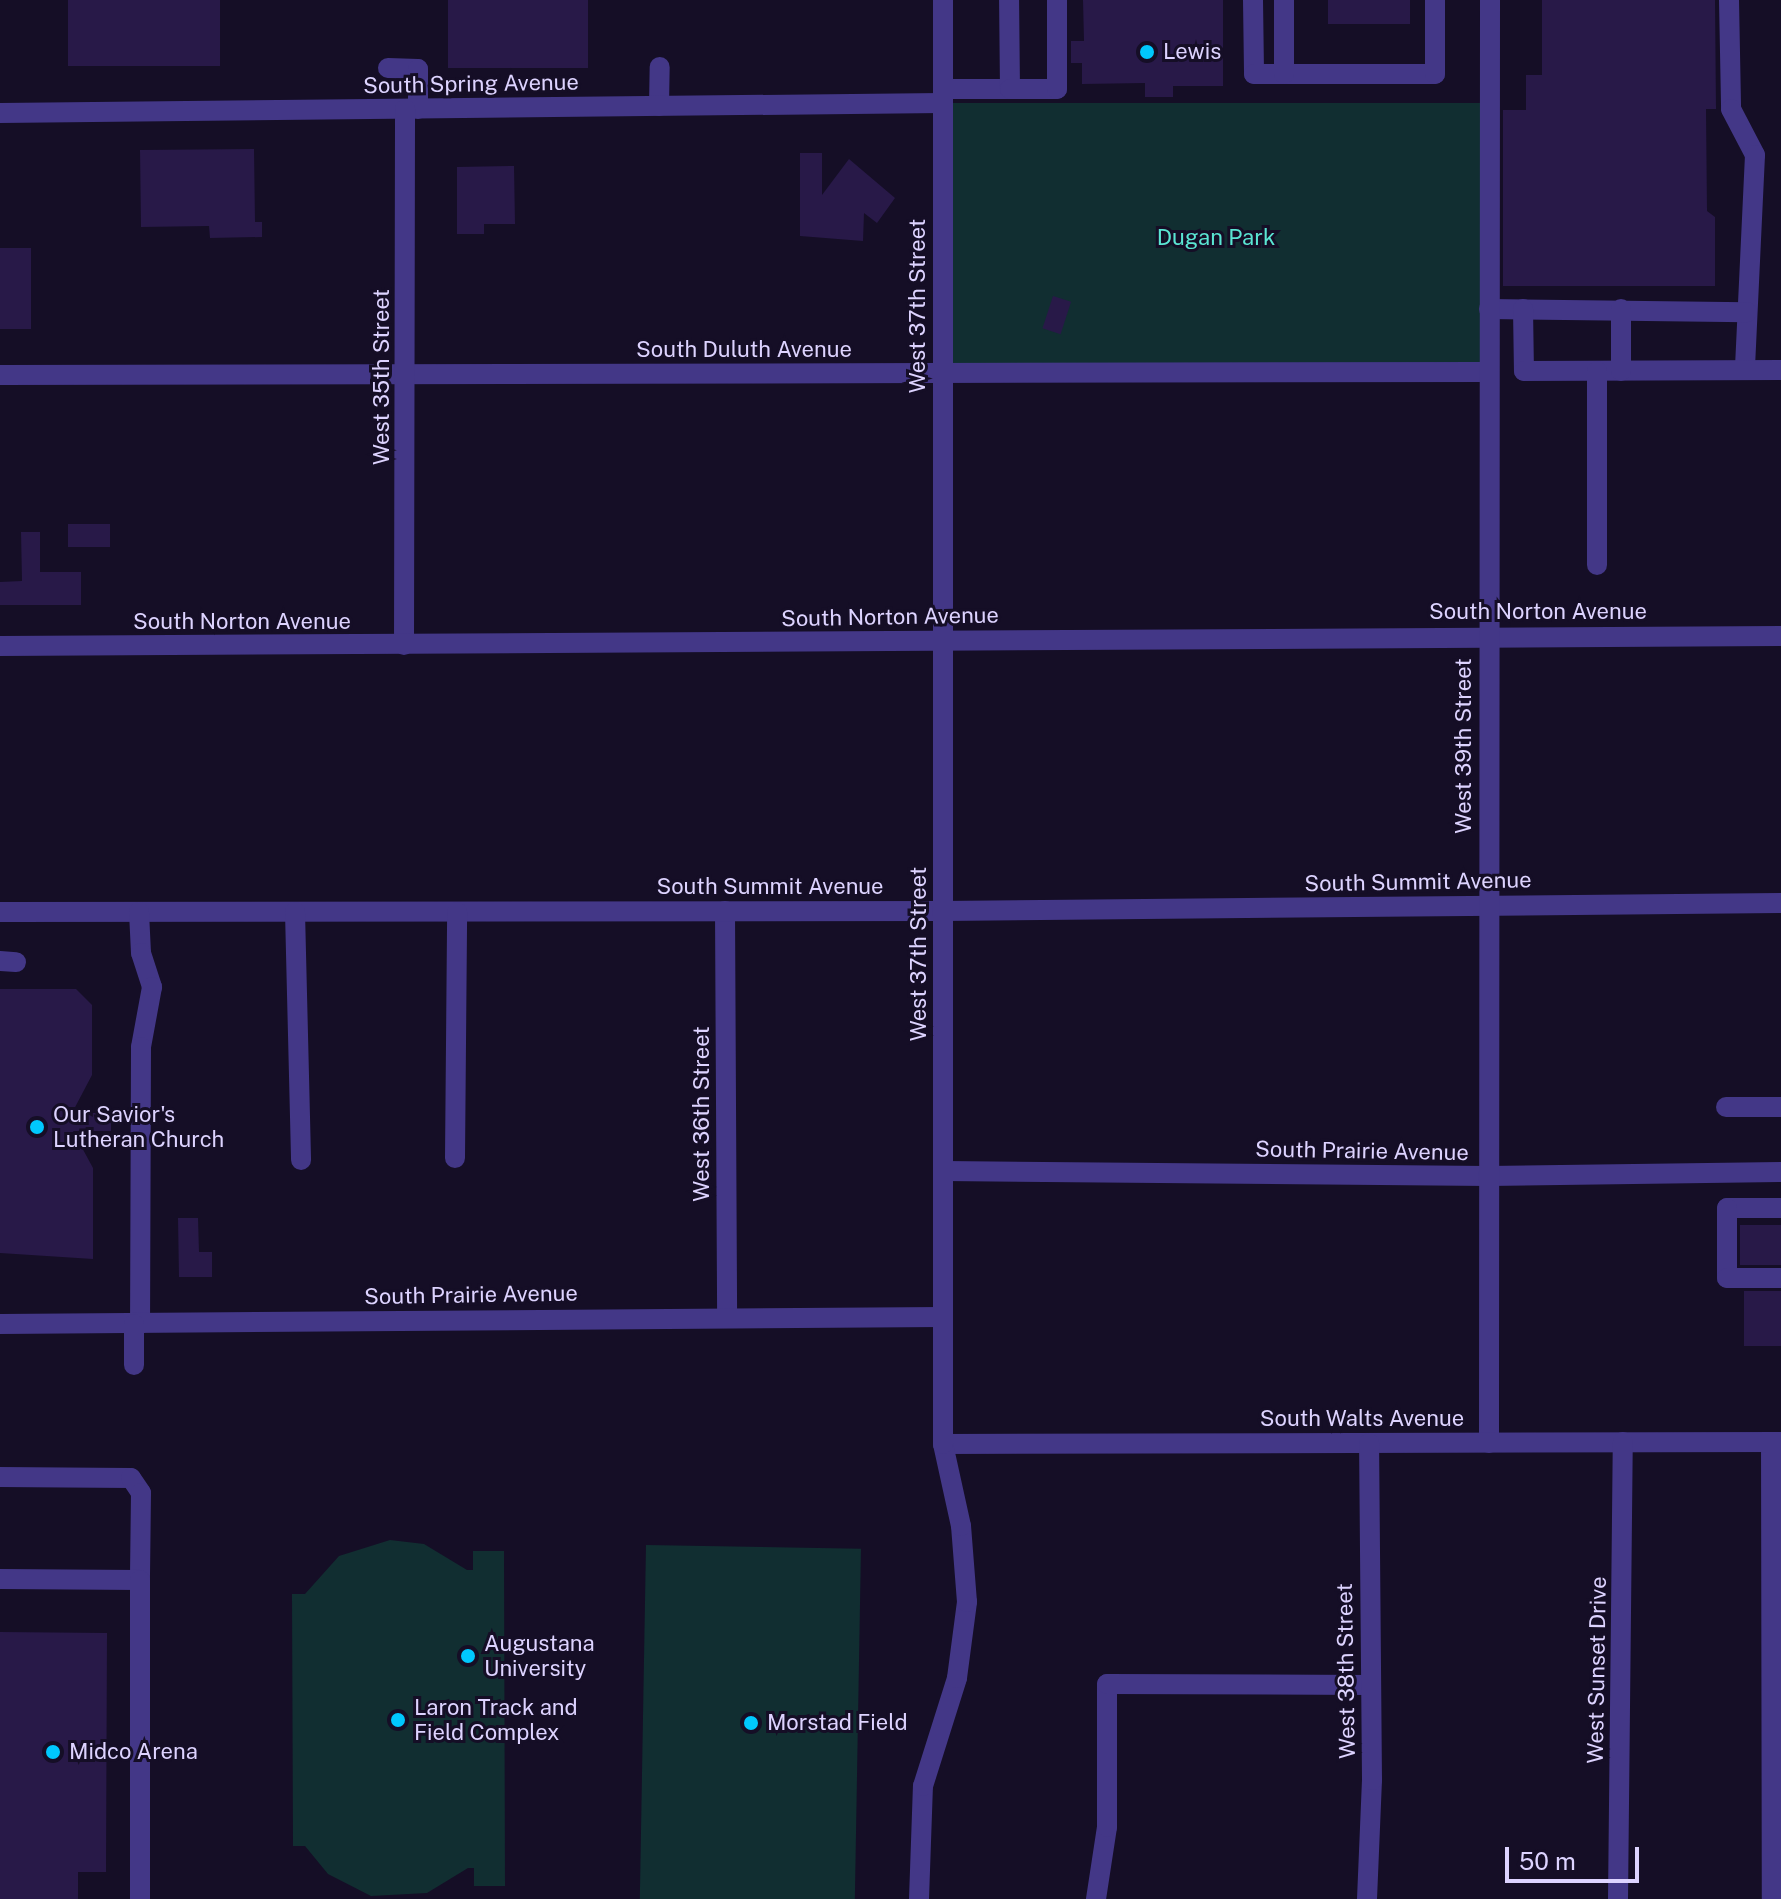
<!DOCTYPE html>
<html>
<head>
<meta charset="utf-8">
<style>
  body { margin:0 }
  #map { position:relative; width:1781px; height:1899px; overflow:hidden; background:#150e26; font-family:"Public Sans",sans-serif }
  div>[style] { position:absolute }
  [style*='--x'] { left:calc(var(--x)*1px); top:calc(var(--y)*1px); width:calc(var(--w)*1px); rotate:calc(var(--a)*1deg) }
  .green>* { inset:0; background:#112e31; transform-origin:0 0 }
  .building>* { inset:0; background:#281948; transform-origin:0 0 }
  .minor>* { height:20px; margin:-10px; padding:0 10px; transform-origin:10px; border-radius:10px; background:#433787 }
  .dots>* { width:22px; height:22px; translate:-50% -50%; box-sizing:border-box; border:4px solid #150e26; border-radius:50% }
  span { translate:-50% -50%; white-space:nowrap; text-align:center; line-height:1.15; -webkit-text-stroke:6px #150e26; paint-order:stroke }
  .poi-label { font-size:22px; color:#ddd3ff }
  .left { translate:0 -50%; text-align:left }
  .street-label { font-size:22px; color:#ddd3ff }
  .park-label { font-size:22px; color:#5ae5d2 }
  .scale { position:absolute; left:1505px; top:1847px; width:134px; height:36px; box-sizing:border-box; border:4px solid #ddd3ff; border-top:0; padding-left:10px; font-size:24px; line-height:28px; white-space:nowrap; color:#ddd3ff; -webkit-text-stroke:6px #150e26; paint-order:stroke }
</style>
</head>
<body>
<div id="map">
  <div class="green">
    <div style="left:942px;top:103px;width:547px;height:270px"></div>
    <div style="clip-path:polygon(390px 1540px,424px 1544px,467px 1570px,473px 1570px,473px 1551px,504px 1551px,505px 1886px,474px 1886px,474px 1868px,468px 1868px,427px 1893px,371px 1896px,328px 1874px,305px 1846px,293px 1846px,292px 1594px,305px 1594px,339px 1556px)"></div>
    <div style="left:646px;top:1545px;width:215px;height:354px;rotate:1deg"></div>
  </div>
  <div class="building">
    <div style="left:68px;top:0;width:152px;height:66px"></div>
    <div style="left:448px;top:0;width:140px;height:68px"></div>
    <div style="clip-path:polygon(1083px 0,1223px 0,1223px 86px,1173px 86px,1173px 97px,1145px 97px,1145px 83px,1082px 84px,1082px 63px,1071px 63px,1071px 41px,1084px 41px)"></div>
    <div style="left:1328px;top:0;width:82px;height:24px"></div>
    <div style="clip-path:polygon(1542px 0,1715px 0,1716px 109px,1706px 109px,1707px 211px,1715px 217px,1715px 286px,1503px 286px,1503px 110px,1526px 110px,1526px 75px,1542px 75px)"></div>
    <div style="clip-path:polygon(254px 149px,255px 222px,262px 222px,262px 237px,210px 238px,209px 226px,141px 227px,140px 150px)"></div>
    <div style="clip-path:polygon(800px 153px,822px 153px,822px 195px,849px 159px,895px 198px,877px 223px,864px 213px,863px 241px,800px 236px)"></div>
    <div style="clip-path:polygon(514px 166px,515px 224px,484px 224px,484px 234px,457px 234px,457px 167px)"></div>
    <div style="left:0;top:248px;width:31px;height:81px"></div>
    <div style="left:1053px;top:296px;width:19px;height:34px;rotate:18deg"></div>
    <div style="left:68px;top:524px;width:42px;height:23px"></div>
    <div style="clip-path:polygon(21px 532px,40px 532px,40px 572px,81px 572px,81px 605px,0 605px,0 582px,22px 581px)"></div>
    <div style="clip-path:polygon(0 989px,76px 989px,92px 1005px,92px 1075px,72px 1113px,111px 1113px,111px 1131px,73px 1131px,93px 1168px,93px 1259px,0 1253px)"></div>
    <div style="clip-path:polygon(178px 1218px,198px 1218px,199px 1252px,212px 1252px,212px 1277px,179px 1277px)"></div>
    <div style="left:1740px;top:1225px;width:41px;height:40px"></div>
    <div style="left:1744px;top:1291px;width:37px;height:55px"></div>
    <div style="clip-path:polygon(0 1632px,107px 1633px,106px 1872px,78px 1872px,78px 1899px,0 1899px)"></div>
  </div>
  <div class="minor">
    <div style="--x:1253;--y:0;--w:74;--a:89.2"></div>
    <div style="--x:1254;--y:74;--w:181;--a:0"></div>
    <div style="--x:1435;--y:74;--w:74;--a:-90"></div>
    <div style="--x:1284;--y:0;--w:74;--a:90"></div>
    <div style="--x:1729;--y:0;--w:109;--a:88.9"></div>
    <div style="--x:1731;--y:109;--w:52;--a:62.4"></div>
    <div style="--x:1755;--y:155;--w:215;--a:92.7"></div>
    <div style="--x:388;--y:68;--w:30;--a:2"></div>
    <div style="--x:418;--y:69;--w:40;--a:90"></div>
    <div style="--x:943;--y:89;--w:67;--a:0"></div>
    <div style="--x:1010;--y:89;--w:89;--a:-90.6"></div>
    <div style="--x:1010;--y:89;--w:47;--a:0"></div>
    <div style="--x:1057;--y:89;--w:89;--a:-90"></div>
    <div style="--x:659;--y:106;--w:39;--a:-89"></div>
    <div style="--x:0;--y:113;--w:942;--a:-0.61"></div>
    <div style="--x:1489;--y:309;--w:258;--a:0.7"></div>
    <div style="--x:1523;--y:309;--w:62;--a:89.1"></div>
    <div style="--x:1524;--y:371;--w:257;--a:-0.2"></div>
    <div style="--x:1621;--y:309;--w:62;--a:90"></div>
    <div style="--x:0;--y:375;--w:1489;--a:-0.12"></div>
    <div style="--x:1597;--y:565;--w:194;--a:-90"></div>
    <div style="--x:404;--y:645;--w:536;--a:-89.89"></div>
    <div style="--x:0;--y:646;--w:1781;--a:-0.32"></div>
    <div style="--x:725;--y:911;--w:405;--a:89.7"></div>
    <div style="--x:0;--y:912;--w:942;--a:-0.06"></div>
    <div style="--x:942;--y:911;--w:839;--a:-0.55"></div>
    <div style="--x:139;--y:912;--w:41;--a:87.2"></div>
    <div style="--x:141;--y:953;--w:36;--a:72"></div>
    <div style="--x:152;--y:987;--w:61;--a:100.4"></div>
    <div style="--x:141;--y:1047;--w:277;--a:90.2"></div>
    <div style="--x:295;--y:912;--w:248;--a:88.6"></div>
    <div style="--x:0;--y:961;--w:16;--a:4"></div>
    <div style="--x:1726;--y:1107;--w:55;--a:0"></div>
    <div style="--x:455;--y:1158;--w:246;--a:-89.5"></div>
    <div style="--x:944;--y:1171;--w:544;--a:0.53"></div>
    <div style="--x:1488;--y:1176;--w:293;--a:-0.8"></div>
    <div style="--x:1781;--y:1208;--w:54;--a:180"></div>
    <div style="--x:1727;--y:1208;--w:70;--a:90"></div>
    <div style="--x:1727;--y:1278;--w:54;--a:0"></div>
    <div style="--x:0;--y:1324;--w:942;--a:-0.43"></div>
    <div style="--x:134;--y:1324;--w:41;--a:90"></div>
    <div style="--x:1771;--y:1442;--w:457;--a:89.9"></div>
    <div style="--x:1489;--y:1443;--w:1443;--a:-89.96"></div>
    <div style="--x:943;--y:1444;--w:838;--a:-0.14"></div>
    <div style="--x:0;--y:1477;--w:131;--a:0.4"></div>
    <div style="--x:131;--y:1478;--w:18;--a:56"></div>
    <div style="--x:141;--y:1493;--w:87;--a:90.7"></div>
    <div style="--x:0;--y:1579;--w:140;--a:0.4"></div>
    <div style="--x:140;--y:1580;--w:319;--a:90"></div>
    <div style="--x:919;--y:1899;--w:113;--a:-88"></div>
    <div style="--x:923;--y:1786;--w:113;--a:-72.5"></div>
    <div style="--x:957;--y:1678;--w:77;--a:-82.5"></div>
    <div style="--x:967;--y:1602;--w:76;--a:-94.5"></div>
    <div style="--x:961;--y:1526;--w:84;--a:-102.4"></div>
    <div style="--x:943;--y:1444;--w:1444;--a:-90"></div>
    <div style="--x:1096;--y:1899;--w:73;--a:-81.3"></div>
    <div style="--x:1107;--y:1827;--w:143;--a:-90"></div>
    <div style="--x:1107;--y:1684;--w:261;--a:0.2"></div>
    <div style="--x:1367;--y:1899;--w:119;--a:-87.6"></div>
    <div style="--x:1372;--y:1780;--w:337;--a:-90.5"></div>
    <div style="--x:1618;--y:1899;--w:457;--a:-89.4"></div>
  </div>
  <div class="dots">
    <div style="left:1147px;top:52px;background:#00c8fe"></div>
    <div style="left:37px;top:1127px;background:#00c8fe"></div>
    <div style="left:468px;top:1656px;background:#00c8fe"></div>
    <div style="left:398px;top:1720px;background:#00c8fe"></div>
    <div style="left:751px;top:1723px;background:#00c8fe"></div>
    <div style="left:53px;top:1752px;background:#00c8fe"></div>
  </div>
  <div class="poi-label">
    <span class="left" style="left:1163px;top:52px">Lewis</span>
    <span class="left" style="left:53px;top:1127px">Our Savior's<br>Lutheran Church</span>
    <span class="left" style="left:484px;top:1656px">Augustana<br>University</span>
    <span class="left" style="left:414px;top:1720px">Laron Track and<br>Field Complex</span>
    <span class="left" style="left:767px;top:1723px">Morstad Field</span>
    <span class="left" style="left:69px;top:1752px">Midco Arena</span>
  </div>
  <div class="street-label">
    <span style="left:471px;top:84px;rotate:-1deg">South Spring Avenue</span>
    <span style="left:918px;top:306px;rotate:-90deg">West 37th Street</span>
    <span style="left:744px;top:350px">South Duluth Avenue</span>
    <span style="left:382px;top:377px;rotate:-90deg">West 35th Street</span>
    <span style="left:1538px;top:612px">South Norton Avenue</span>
    <span style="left:890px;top:617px;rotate:-1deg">South Norton Avenue</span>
    <span style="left:242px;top:622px">South Norton Avenue</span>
    <span style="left:1464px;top:746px;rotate:-90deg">West 39th Street</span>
    <span style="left:1418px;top:882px;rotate:-1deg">South Summit Avenue</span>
    <span style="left:770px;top:887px">South Summit Avenue</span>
    <span style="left:919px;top:954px;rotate:-90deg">West 37th Street</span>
    <span style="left:702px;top:1114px;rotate:-90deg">West 36th Street</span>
    <span style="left:1362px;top:1151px;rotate:1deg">South Prairie Avenue</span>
    <span style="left:471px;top:1295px;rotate:-1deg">South Prairie Avenue</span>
    <span style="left:1362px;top:1419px">South Walts Avenue</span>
    <span style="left:1597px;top:1670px;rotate:-89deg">West Sunset Drive</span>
    <span style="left:1346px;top:1671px;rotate:-91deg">West 38th Street</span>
  </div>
  <div class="park-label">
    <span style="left:1216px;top:238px">Dugan Park</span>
  </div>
  <div class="scale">50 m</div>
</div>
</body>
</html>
